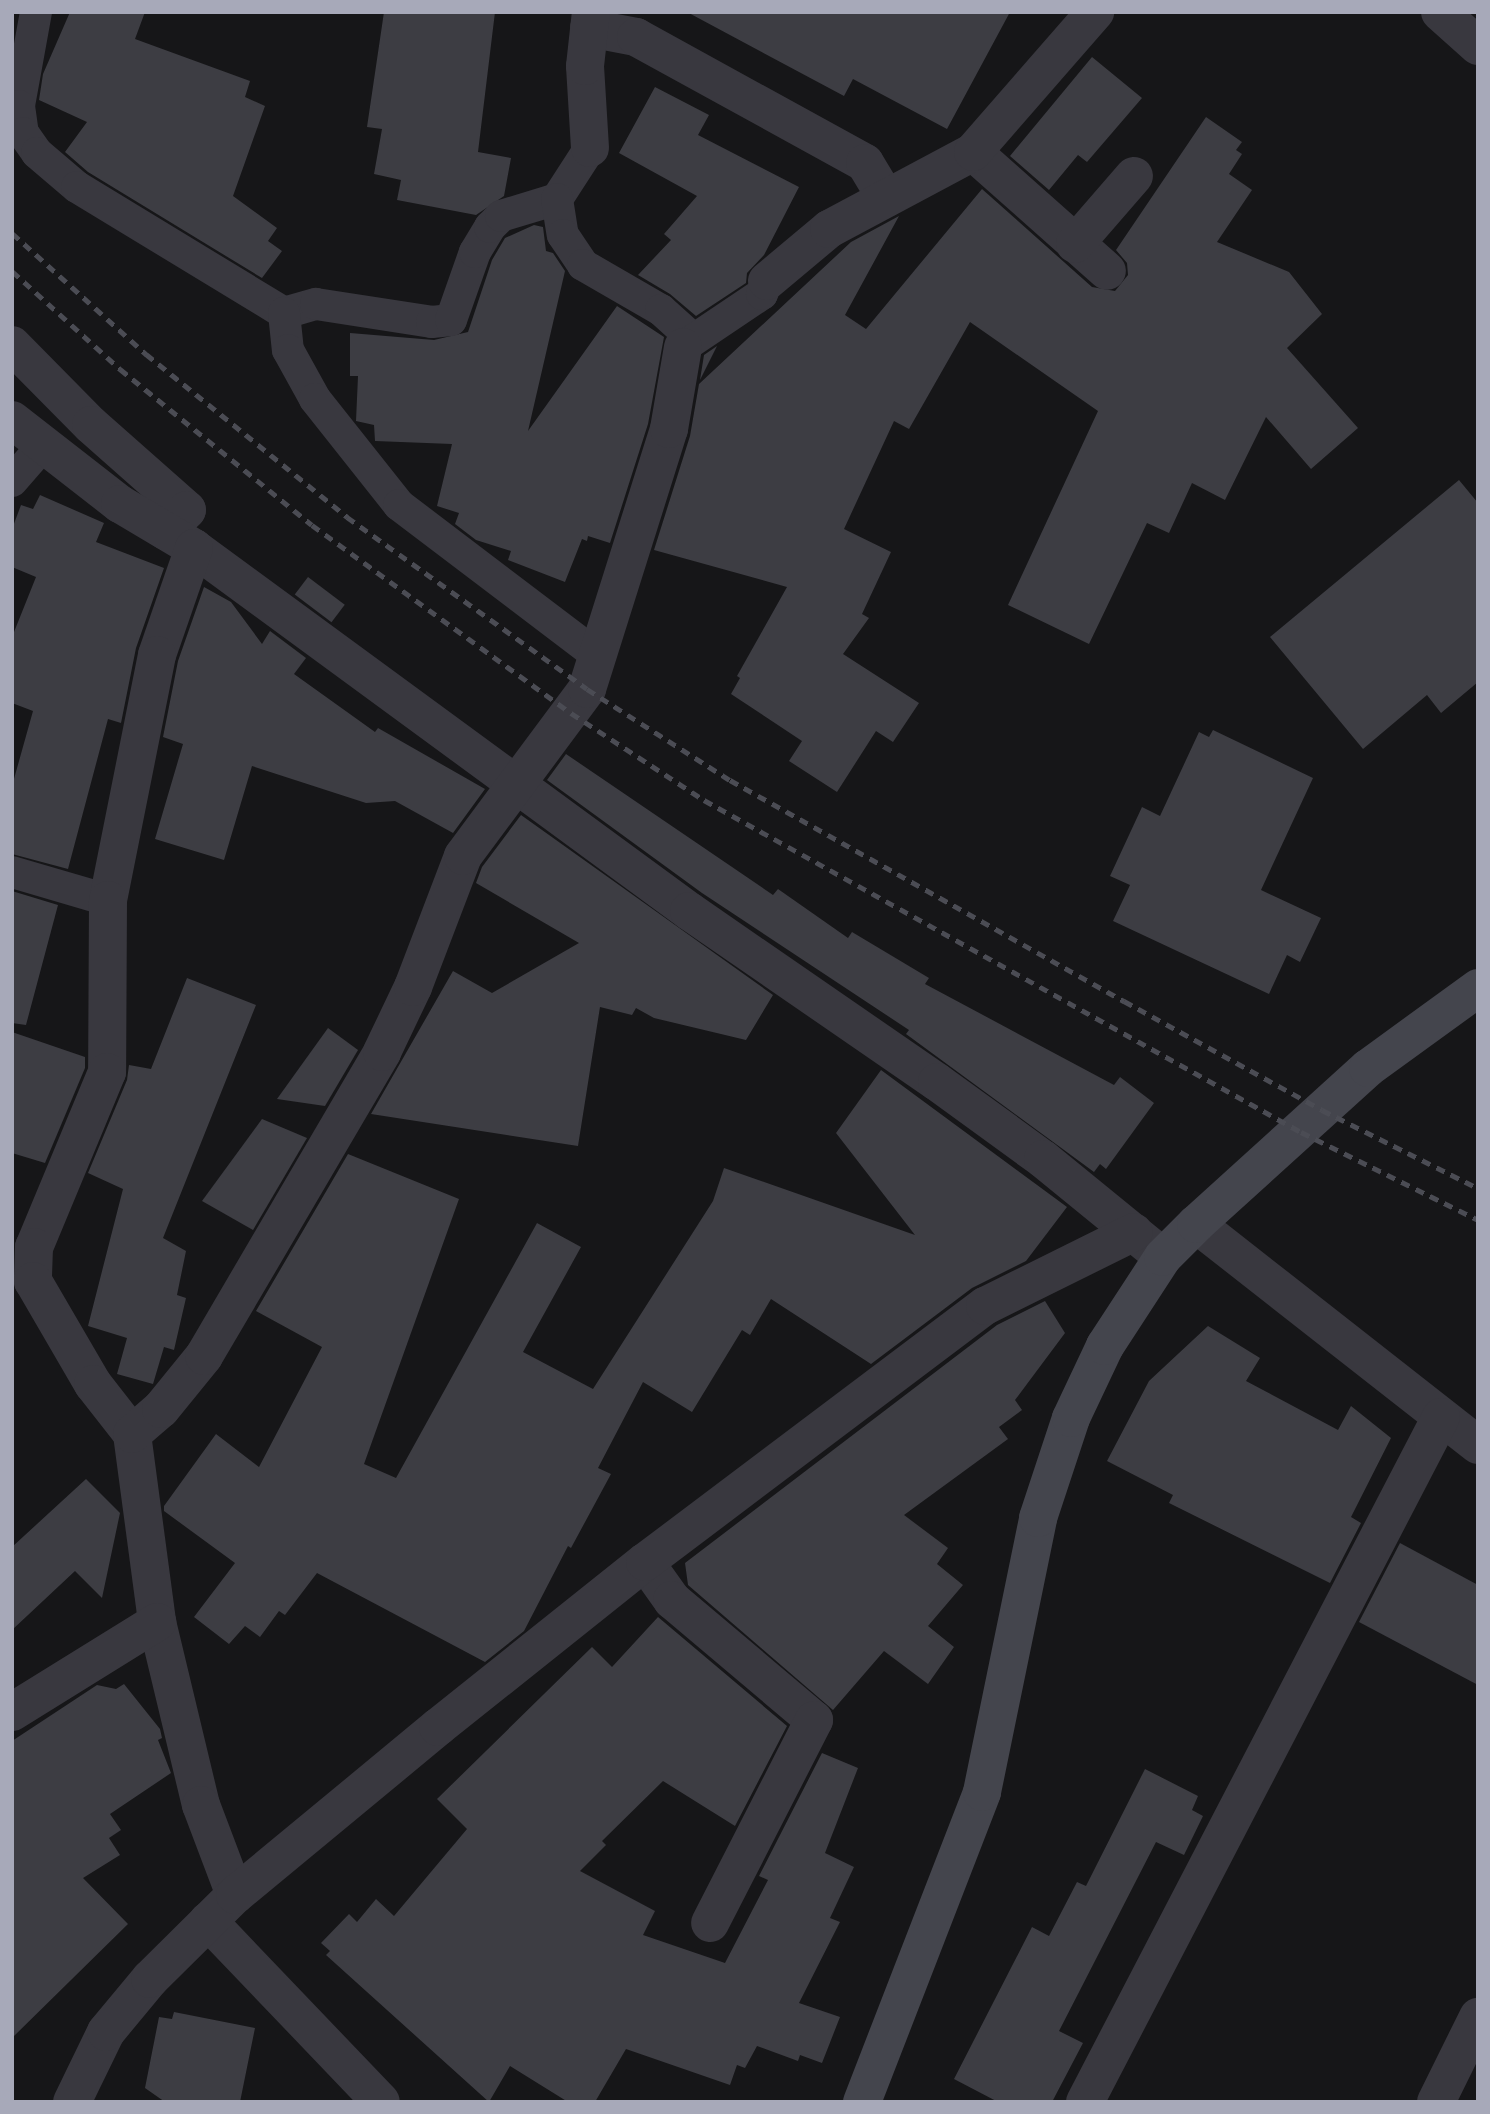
<!DOCTYPE html>
<html>
<head>
<meta charset="utf-8">
<style>
  body { margin:0 }
  #map { position:relative; width:1490px; height:2114px; overflow:hidden; background:#161618; font-family:Raleway,sans-serif }
  div>[style] { position:absolute }
  [style*='--x'] { left:calc(var(--x)*1px); top:calc(var(--y)*1px); width:calc(var(--w)*1px); rotate:calc(var(--a)*1deg) }
  .building>* { inset:0; background:#3d3d43; transform-origin:0 0 }
  .lane>* { height:32px; margin:-16px; padding:0 16px; transform-origin:16px; border-radius:16px; background:#39383f }
  .street>* { height:38px; margin:-19px; padding:0 19px; transform-origin:19px; border-radius:19px; background:#39383f }
  .secondary>* { height:38px; margin:-19px; padding:0 19px; transform-origin:19px; border-radius:19px; background:#44454d }
  .rail>* { height:5px; margin-top:-2.5px; transform-origin:0; background:repeating-linear-gradient(90deg,#4b4c54 0 9px,transparent 0 16px) }
  span { translate:-50% -50%; white-space:nowrap; text-align:center; line-height:1.15; -webkit-text-stroke:6px #111113; paint-order:stroke }
  .frame { position:absolute; inset:0; border:14px solid #a7a9b9; pointer-events:none }
</style>
</head>
<body>
<div id="map">
  <div class="building">
    <div style="clip-path:polygon(70px 12px,145px 12px,135px 39px,250px 81px,245px 97px,265px 106px,233px 196px,277px 228px,268px 241px,282px 251px,262px 278px,88px 172px,65px 152px,87px 122px,39px 100px,43px 74px)"></div>
    <div style="clip-path:polygon(384px 12px,495px 12px,478px 152px,511px 158px,504px 196px,476px 215px,397px 200px,401px 180px,374px 174px,382px 129px,367px 127px)"></div>
    <div style="clip-path:polygon(687px 12px,1010px 12px,947px 129px,853px 79px,844px 96px)"></div>
    <div style="clip-path:polygon(1092px 57px,1142px 98px,1087px 162px,1078px 155px,1049px 190px,1010px 156px)"></div>
    <div style="clip-path:polygon(655px 87px,709px 115px,698px 135px,799px 187px,764px 255px,747px 273px,746px 283px,696px 316px,670px 294px,638px 275px,671px 240px,664px 234px,697px 196px,619px 153px)"></div>
    <div style="clip-path:polygon(1206px 117px,1242px 142px,1236px 150px,1242px 154px,1229px 174px,1252px 190px,1217px 242px,1289px 272px,1322px 314px,1287px 348px,1358px 428px,1311px 469px,1266px 417px,1225px 500px,1192px 483px,1169px 533px,1147px 523px,1089px 644px,1008px 605px,1098px 411px,970px 322px,909px 429px,894px 421px,844px 529px,891px 552px,862px 614px,869px 618px,843px 654px,919px 703px,893px 742px,876px 731px,837px 792px,789px 761px,802px 741px,731px 694px,740px 678px,737px 676px,787px 587px,654px 550px,690px 436px,699px 384px,851px 242px,899px 216px,845px 315px,866px 329px,982px 189px,1092px 287px,1115px 291px,1128px 275px,1127px 263px,1116px 250px)"></div>
    <div style="clip-path:polygon(534px 225px,543px 227px,546px 251px,553px 253px,565px 271px,528px 431px,617px 306px,664px 337px,648px 424px,610px 543px,588px 536px,587px 541px,582px 539px,565px 582px,508px 560px,511px 551px,476px 540px,455px 524px,459px 513px,437px 506px,452px 444px,375px 441px,374px 425px,356px 421px,358px 376px,350px 376px,350px 333px,434px 340px,468px 332px,492px 260px,505px 238px)"></div>
    <div style="clip-path:polygon(717px 346px,700px 380px,704px 355px)"></div>
    <div style="clip-path:polygon(1459px 480px,1478px 503px,1478px 682px,1441px 713px,1427px 695px,1363px 749px,1270px 637px)"></div>
    <div style="clip-path:polygon(40px 495px,104px 523px,96px 542px,164px 568px,136px 648px,121px 723px,108px 719px,68px 869px,12px 854px,12px 786px,33px 711px,12px 703px,12px 637px,36px 577px,12px 567px,12px 529px,21px 505px,33px 509px)"></div>
    <div style="left:308px;top:577px;width:46px;height:22px;rotate:37deg"></div>
    <div style="clip-path:polygon(204px 587px,231px 602px,262px 644px,270px 631px,306px 658px,294px 674px,375px 732px,378px 728px,485px 789px,453px 833px,395px 801px,366px 803px,252px 766px,224px 860px,155px 839px,183px 744px,163px 737px,178px 661px)"></div>
    <div style="clip-path:polygon(1213px 730px,1313px 778px,1261px 890px,1321px 918px,1300px 962px,1287px 955px,1269px 994px,1113px 921px,1130px 885px,1110px 876px,1142px 807px,1160px 816px,1199px 732px,1209px 737px)"></div>
    <div style="clip-path:polygon(566px 754px,773px 895px,778px 889px,848px 938px,852px 932px,929px 978px,925px 984px,1114px 1085px,1120px 1077px,1154px 1103px,1106px 1169px,1100px 1164px,1094px 1172px,906px 1034px,909px 1030px,702px 893px,547px 780px)"></div>
    <div style="clip-path:polygon(521px 815px,773px 995px,746px 1040px,654px 1018px,636px 1008px,632px 1015px,600px 1007px,578px 1146px,371px 1114px,453px 971px,492px 993px,579px 943px,476px 883px,482px 867px)"></div>
    <div style="clip-path:polygon(12px 891px,58px 905px,26px 1025px,12px 1023px)"></div>
    <div style="clip-path:polygon(187px 978px,256px 1005px,163px 1238px,186px 1251px,177px 1295px,186px 1298px,174px 1350px,164px 1347px,153px 1384px,117px 1374px,127px 1338px,88px 1326px,123px 1189px,88px 1173px,127px 1080px,129px 1065px,151px 1069px)"></div>
    <div style="clip-path:polygon(328px 1028px,358px 1050px,325px 1106px,277px 1099px)"></div>
    <div style="clip-path:polygon(12px 1032px,85px 1057px,85px 1068px,45px 1163px,12px 1153px)"></div>
    <div style="clip-path:polygon(881px 1070px,1067px 1207px,1026px 1261px,972px 1288px,871px 1364px,771px 1299px,750px 1335px,742px 1330px,692px 1412px,643px 1382px,598px 1468px,611px 1474px,571px 1548px,568px 1546px,524px 1631px,485px 1662px,317px 1573px,285px 1615px,279px 1611px,260px 1637px,245px 1626px,229px 1644px,194px 1617px,235px 1563px,164px 1511px,164px 1506px,216px 1434px,259px 1467px,322px 1347px,256px 1311px,348px 1154px,459px 1199px,364px 1464px,396px 1478px,537px 1223px,581px 1247px,523px 1352px,593px 1389px,713px 1201px,724px 1168px,915px 1235px,836px 1133px)"></div>
    <div style="clip-path:polygon(262px 1119px,307px 1138px,253px 1230px,202px 1201px)"></div>
    <div style="clip-path:polygon(1045px 1301px,1065px 1333px,1015px 1400px,1022px 1410px,999px 1427px,1008px 1439px,904px 1515px,948px 1548px,937px 1564px,963px 1585px,928px 1626px,954px 1647px,928px 1684px,884px 1651px,833px 1710px,688px 1585px,685px 1563px,997px 1325px)"></div>
    <div style="clip-path:polygon(1208px 1326px,1260px 1358px,1246px 1381px,1338px 1430px,1351px 1406px,1391px 1438px,1351px 1517px,1361px 1523px,1330px 1583px,1169px 1503px,1173px 1495px,1107px 1461px,1149px 1381px)"></div>
    <div style="clip-path:polygon(86px 1479px,120px 1513px,102px 1598px,75px 1571px,12px 1630px,12px 1547px)"></div>
    <div style="clip-path:polygon(1400px 1543px,1478px 1585px,1478px 1685px,1359px 1622px)"></div>
    <div style="clip-path:polygon(658px 1617px,787px 1726px,735px 1826px,663px 1781px,602px 1841px,606px 1845px,580px 1871px,655px 1911px,643px 1935px,725px 1963px,768px 1880px,759px 1876px,822px 1753px,858px 1768px,825px 1853px,854px 1867px,830px 1918px,840px 1922px,799px 2003px,840px 2017px,822px 2063px,800px 2055px,798px 2061px,757px 2046px,745px 2068px,737px 2065px,730px 2085px,626px 2049px,595px 2102px,568px 2102px,510px 2066px,489px 2102px,326px 1955px,330px 1951px,321px 1943px,349px 1914px,357px 1922px,376px 1899px,394px 1916px,467px 1829px,437px 1799px,592px 1647px,612px 1667px)"></div>
    <div style="clip-path:polygon(124px 1684px,160px 1729px,162px 1738px,158px 1740px,171px 1773px,110px 1814px,121px 1830px,109px 1838px,120px 1855px,83px 1878px,128px 1924px,12px 2038px,12px 1741px,97px 1685px,116px 1689px)"></div>
    <div style="clip-path:polygon(1145px 1769px,1198px 1796px,1192px 1810px,1203px 1816px,1184px 1855px,1156px 1842px,1059px 2031px,1083px 2043px,1052px 2102px,998px 2102px,954px 2079px,1032px 1927px,1049px 1936px,1077px 1882px,1086px 1886px)"></div>
    <div style="clip-path:polygon(174px 2012px,255px 2028px,240px 2102px,165px 2102px,145px 2088px,159px 2017px,172px 2019px)"></div>
  </div>
  <div class="lane">
    <div style="--x:36;--y:12;--w:96;--a:100.3"></div>
    <div style="--x:19;--y:106;--w:27;--a:82"></div>
    <div style="--x:23;--y:133;--w:24;--a:55"></div>
    <div style="--x:37;--y:153;--w:52;--a:40.4"></div>
    <div style="--x:77;--y:187;--w:242;--a:31.3"></div>
    <div style="--x:284;--y:313;--w:33;--a:-16"></div>
    <div style="--x:316;--y:304;--w:117;--a:8.8"></div>
    <div style="--x:432;--y:322;--w:19;--a:-6"></div>
    <div style="--x:451;--y:320;--w:72;--a:-70.6"></div>
    <div style="--x:475;--y:252;--w:29;--a:-59"></div>
    <div style="--x:490;--y:227;--w:16;--a:-45"></div>
    <div style="--x:501;--y:216;--w:59;--a:-16.9"></div>
    <div style="--x:557;--y:199;--w:61;--a:-57.1"></div>
    <div style="--x:557;--y:199;--w:36;--a:81"></div>
    <div style="--x:563;--y:235;--w:36;--a:56"></div>
    <div style="--x:583;--y:265;--w:90;--a:30"></div>
    <div style="--x:661;--y:310;--w:42;--a:42.1"></div>
    <div style="--x:284;--y:313;--w:37;--a:84"></div>
    <div style="--x:288;--y:350;--w:56;--a:61.1"></div>
    <div style="--x:315;--y:399;--w:135;--a:51.6"></div>
    <div style="--x:399;--y:505;--w:251;--a:37.2"></div>
    <div style="--x:683;--y:347;--w:95;--a:-33.9"></div>
    <div style="--x:762;--y:294;--w:14;--a:-69"></div>
    <div style="--x:12;--y:481;--w:50;--a:-49"></div>
    <div style="--x:12;--y:872;--w:100;--a:16.3"></div>
  </div>
  <div class="street">
    <div style="--x:1440;--y:12;--w:51;--a:41.8"></div>
    <div style="--x:589;--y:28;--w:48;--a:10.8"></div>
    <div style="--x:636;--y:37;--w:261;--a:28.8"></div>
    <div style="--x:865;--y:163;--w:41;--a:59"></div>
    <div style="--x:590;--y:148;--w:82;--a:-93.5"></div>
    <div style="--x:585;--y:66;--w:54;--a:-83.7"></div>
    <div style="--x:973;--y:152;--w:179;--a:41.6"></div>
    <div style="--x:1075;--y:244;--w:90;--a:-49.1"></div>
    <div style="--x:767;--y:281;--w:81;--a:-40"></div>
    <div style="--x:829;--y:229;--w:163;--a:-28.1"></div>
    <div style="--x:973;--y:152;--w:186;--a:-48.9"></div>
    <div style="--x:12;--y:345;--w:112;--a:45.4"></div>
    <div style="--x:91;--y:425;--w:128;--a:41.5"></div>
    <div style="--x:187;--y:510;--w:30;--a:136"></div>
    <div style="--x:12;--y:420;--w:137;--a:37.9"></div>
    <div style="--x:120;--y:504;--w:86;--a:30.7"></div>
    <div style="--x:194;--y:548;--w:614;--a:36.25"></div>
    <div style="--x:689;--y:911;--w:301;--a:34.6"></div>
    <div style="--x:937;--y:1082;--w:131;--a:36"></div>
    <div style="--x:1043;--y:1159;--w:155;--a:39.2"></div>
    <div style="--x:194;--y:548;--w:113;--a:109.1"></div>
    <div style="--x:157;--y:655;--w:250;--a:101.3"></div>
    <div style="--x:108;--y:900;--w:172;--a:90.3"></div>
    <div style="--x:107;--y:1072;--w:190;--a:112.6"></div>
    <div style="--x:34;--y:1247;--w:34;--a:92"></div>
    <div style="--x:33;--y:1281;--w:119;--a:59.8"></div>
    <div style="--x:93;--y:1384;--w:63;--a:52"></div>
    <div style="--x:132;--y:1434;--w:190;--a:82.4"></div>
    <div style="--x:157;--y:1622;--w:188;--a:76.5"></div>
    <div style="--x:201;--y:1805;--w:96;--a:69.3"></div>
    <div style="--x:1196;--y:1224;--w:358;--a:38.1"></div>
    <div style="--x:132;--y:1434;--w:38;--a:-41"></div>
    <div style="--x:161;--y:1409;--w:68;--a:-50.9"></div>
    <div style="--x:204;--y:1356;--w:352;--a:-59.6"></div>
    <div style="--x:382;--y:1052;--w:72;--a:-64.5"></div>
    <div style="--x:413;--y:987;--w:140;--a:-69.1"></div>
    <div style="--x:463;--y:856;--w:208;--a:-53.4"></div>
    <div style="--x:587;--y:689;--w:273;--a:-72.5"></div>
    <div style="--x:669;--y:429;--w:83;--a:-80.3"></div>
    <div style="--x:645;--y:1562;--w:47;--a:54.6"></div>
    <div style="--x:672;--y:1600;--w:186;--a:40.2"></div>
    <div style="--x:814;--y:1720;--w:228;--a:117.1"></div>
    <div style="--x:12;--y:1712;--w:171;--a:-31.8"></div>
    <div style="--x:208;--y:1921;--w:250;--a:46.3"></div>
    <div style="--x:72;--y:2102;--w:78;--a:-64.1"></div>
    <div style="--x:106;--y:2032;--w:69;--a:-50.3"></div>
    <div style="--x:150;--y:1979;--w:120;--a:-44.7"></div>
    <div style="--x:235;--y:1895;--w:264;--a:-39.6"></div>
    <div style="--x:438;--y:1727;--w:265;--a:-38.6"></div>
    <div style="--x:645;--y:1562;--w:426;--a:-37"></div>
    <div style="--x:985;--y:1306;--w:166;--a:-26.4"></div>
    <div style="--x:1085;--y:2102;--w:772;--a:-62.54"></div>
    <div style="--x:1436;--y:2102;--w:95;--a:-63.7"></div>
  </div>
  <div class="secondary">
    <div style="--x:862;--y:2102;--w:332;--a:-68.8"></div>
    <div style="--x:982;--y:1792;--w:280;--a:-78.4"></div>
    <div style="--x:1038;--y:1518;--w:105;--a:-71.7"></div>
    <div style="--x:1071;--y:1418;--w:80;--a:-64.7"></div>
    <div style="--x:1105;--y:1346;--w:106;--a:-56.9"></div>
    <div style="--x:1163;--y:1257;--w:47;--a:-45"></div>
    <div style="--x:1196;--y:1224;--w:232;--a:-42.2"></div>
    <div style="--x:1368;--y:1068;--w:136;--a:-36"></div>
  </div>
  <div class="rail">
    <div style="--x:12;--y:233;--w:181;--a:42.1"></div>
    <div style="--x:146;--y:354;--w:259;--a:39"></div>
    <div style="--x:347;--y:517;--w:295;--a:35.6"></div>
    <div style="--x:587;--y:689;--w:169;--a:32.5"></div>
    <div style="--x:730;--y:780;--w:452;--a:29.3"></div>
    <div style="--x:1124;--y:1001;--w:226;--a:28.8"></div>
    <div style="--x:1322;--y:1110;--w:174;--a:26.6"></div>
    <div style="--x:12;--y:271;--w:146;--a:42.2"></div>
    <div style="--x:120;--y:369;--w:247;--a:39.1"></div>
    <div style="--x:312;--y:525;--w:320;--a:36"></div>
    <div style="--x:571;--y:713;--w:159;--a:33.2"></div>
    <div style="--x:704;--y:800;--w:683;--a:29.08"></div>
    <div style="--x:1301;--y:1132;--w:198;--a:26.4"></div>
  </div>
  <div class="frame"></div>
</div>
</body>
</html>
